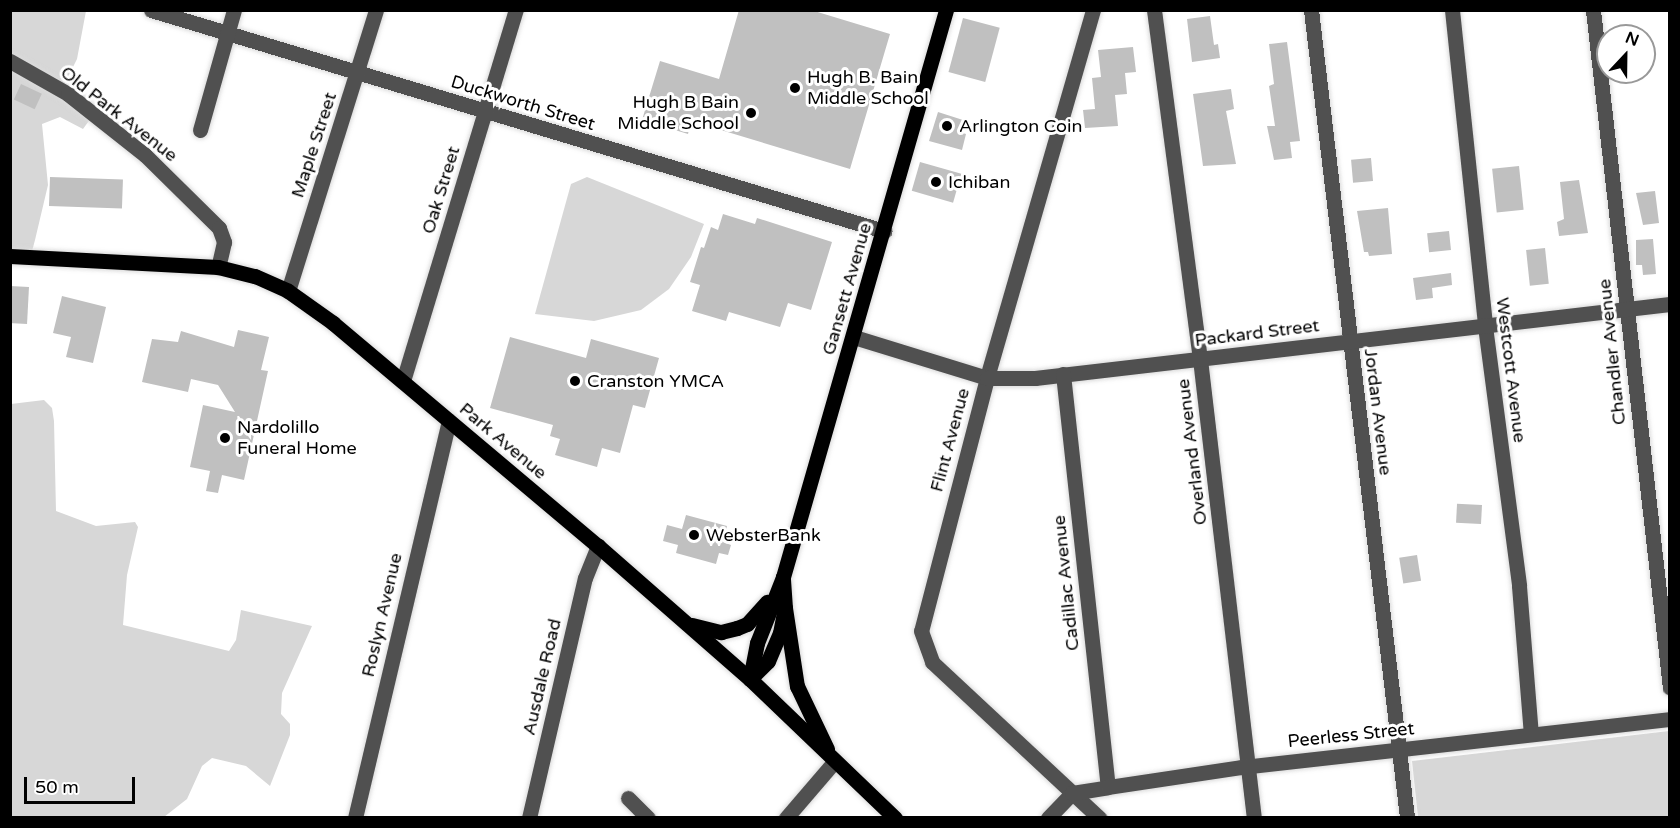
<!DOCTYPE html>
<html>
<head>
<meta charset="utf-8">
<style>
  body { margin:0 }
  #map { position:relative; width:1680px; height:828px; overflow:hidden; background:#fff; font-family:"Varela Round",sans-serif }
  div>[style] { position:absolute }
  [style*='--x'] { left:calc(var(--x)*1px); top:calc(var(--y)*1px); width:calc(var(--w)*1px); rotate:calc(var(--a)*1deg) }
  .green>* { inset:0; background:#d7d7d7 }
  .building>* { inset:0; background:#c0c0c0; transform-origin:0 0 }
  .roads { filter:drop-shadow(0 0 2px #dbdbdb) drop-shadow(0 0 2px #dbdbdb) }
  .minor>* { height:15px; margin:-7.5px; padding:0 7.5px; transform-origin:7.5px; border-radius:7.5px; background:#505050 }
  .major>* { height:15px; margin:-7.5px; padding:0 7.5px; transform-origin:7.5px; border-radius:7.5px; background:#000 }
  .dots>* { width:16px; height:16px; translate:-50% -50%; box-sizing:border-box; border:3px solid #fff; border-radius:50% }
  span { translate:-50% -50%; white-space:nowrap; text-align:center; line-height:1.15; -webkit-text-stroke:6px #fff; paint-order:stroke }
  .poi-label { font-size:18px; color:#000 }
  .left { translate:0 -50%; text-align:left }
  .right { translate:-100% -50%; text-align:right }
  .street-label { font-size:18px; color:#000 }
  .frame { position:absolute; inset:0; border:12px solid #000; pointer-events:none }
  .north { position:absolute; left:1596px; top:24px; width:60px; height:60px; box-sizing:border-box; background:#fff; border:2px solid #999; border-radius:50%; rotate:22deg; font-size:16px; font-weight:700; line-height:24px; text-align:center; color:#000 }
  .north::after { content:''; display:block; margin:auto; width:21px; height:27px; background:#000; clip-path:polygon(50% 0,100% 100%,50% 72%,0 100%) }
  .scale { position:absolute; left:24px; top:777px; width:111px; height:27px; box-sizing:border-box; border:3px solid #000; border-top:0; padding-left:8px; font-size:18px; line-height:21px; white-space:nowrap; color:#000; -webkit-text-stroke:4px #fff; paint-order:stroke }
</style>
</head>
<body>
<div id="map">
  <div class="green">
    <div style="clip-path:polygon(10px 11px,86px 11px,77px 59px,63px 87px,91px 118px,83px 129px,60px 117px,42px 124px,48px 185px,35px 240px,31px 255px,11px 259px)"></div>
    <div style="clip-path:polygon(587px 177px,704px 224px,691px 257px,669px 289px,641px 310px,594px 321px,535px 314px,571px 184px)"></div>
    <div style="clip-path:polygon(44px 400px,52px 408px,54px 421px,56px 511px,96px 526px,135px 522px,138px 527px,127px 575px,123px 625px,229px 651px,236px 640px,241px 610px,312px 626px,282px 693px,281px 714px,290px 724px,290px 735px,270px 786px,246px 766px,212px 758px,202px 766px,187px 799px,164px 817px,11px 817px,11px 404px)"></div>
    <div style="clip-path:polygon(1669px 731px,1669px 817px,1418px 817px,1412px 761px)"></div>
  </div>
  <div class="building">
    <div style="clip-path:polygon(739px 10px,811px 10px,890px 34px,850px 169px,691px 121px,688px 134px,642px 120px,660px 61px,719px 79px)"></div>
    <div style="clip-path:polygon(1210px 16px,1214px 45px,1218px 44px,1220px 58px,1192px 62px,1187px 19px)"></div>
    <div style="left:963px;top:18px;width:38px;height:56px;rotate:15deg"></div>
    <div style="clip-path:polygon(1287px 42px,1300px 141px,1290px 142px,1292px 158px,1274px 160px,1267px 126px,1275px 126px,1269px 86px,1274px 84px,1269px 44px)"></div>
    <div style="clip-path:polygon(1133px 47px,1136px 72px,1125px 73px,1127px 94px,1115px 95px,1118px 126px,1085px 128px,1083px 110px,1095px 109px,1092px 78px,1101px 77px,1098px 50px)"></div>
    <div style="left:21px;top:84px;width:23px;height:17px;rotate:25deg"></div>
    <div style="clip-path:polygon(1231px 89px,1234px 109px,1226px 111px,1236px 164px,1203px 166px,1193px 94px)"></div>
    <div style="clip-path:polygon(938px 112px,963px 120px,959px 132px,966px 134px,962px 150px,929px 141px)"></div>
    <div style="left:1371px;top:158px;width:23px;height:20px;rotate:85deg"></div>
    <div style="left:920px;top:162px;width:43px;height:30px;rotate:16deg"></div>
    <div style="left:1519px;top:166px;width:44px;height:27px;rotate:84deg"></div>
    <div style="left:50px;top:177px;width:73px;height:29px;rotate:2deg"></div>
    <div style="clip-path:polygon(1579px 180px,1588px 233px,1559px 236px,1557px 222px,1564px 219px,1560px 182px)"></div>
    <div style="clip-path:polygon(1655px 191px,1659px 223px,1643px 225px,1636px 193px)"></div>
    <div style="clip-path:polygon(1388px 208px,1392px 254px,1369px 256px,1368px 252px,1364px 252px,1357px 211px)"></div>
    <div style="clip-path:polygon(723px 214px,755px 224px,757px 218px,832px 242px,811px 310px,788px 303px,780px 327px,729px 312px,726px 321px,692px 311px,700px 285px,690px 282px,701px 247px,704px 248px,711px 227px,718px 230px)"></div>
    <div style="left:1449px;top:231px;width:19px;height:22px;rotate:84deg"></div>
    <div style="clip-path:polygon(1653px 239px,1656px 274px,1643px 275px,1642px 265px,1636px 265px,1636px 240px)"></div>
    <div style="left:1545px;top:248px;width:36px;height:19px;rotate:84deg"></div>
    <div style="clip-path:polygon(1451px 273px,1452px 285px,1432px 288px,1433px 298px,1416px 300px,1413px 278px)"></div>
    <div style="left:10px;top:286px;width:19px;height:37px;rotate:3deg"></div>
    <div style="clip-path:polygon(62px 296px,106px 307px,93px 363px,66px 357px,71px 337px,53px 333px)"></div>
    <div style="clip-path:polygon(238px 330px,269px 337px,261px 370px,268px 371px,244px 480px,222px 475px,218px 493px,206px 491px,210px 471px,190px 467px,203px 405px,235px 412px,218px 385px,191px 379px,188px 392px,142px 382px,152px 339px,178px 342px,181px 331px,234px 347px)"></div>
    <div style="clip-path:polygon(510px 337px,586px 358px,591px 339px,659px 358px,645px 408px,633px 405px,620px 453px,602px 448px,597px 467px,555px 455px,560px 439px,550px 436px,553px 425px,490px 408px)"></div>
    <div style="left:1482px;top:505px;width:19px;height:25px;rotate:93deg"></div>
    <div style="clip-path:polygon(686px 515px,727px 526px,723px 542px,731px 545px,728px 555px,719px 553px,716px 564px,676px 553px,678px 545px,663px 541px,667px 525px,682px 529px)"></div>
    <div style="left:1417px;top:555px;width:26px;height:18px;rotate:81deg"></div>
  </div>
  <div class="roads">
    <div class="minor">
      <div style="--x:151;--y:10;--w:766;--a:16.78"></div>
      <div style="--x:1093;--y:10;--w:383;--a:106.1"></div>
      <div style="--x:987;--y:378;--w:261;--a:104.6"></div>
      <div style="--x:921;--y:631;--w:33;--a:70"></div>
      <div style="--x:932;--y:662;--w:229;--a:43"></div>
      <div style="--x:1154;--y:10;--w:352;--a:82.5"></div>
      <div style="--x:1200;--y:359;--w:462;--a:83.3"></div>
      <div style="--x:1311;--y:10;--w:814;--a:83.22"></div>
      <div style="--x:1452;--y:10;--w:318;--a:84"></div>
      <div style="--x:1485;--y:326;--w:262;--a:82.5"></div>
      <div style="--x:1519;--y:586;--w:148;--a:85.4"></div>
      <div style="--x:1593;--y:10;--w:682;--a:83.52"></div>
      <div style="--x:10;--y:61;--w:67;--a:29.6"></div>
      <div style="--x:68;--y:94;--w:98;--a:38.4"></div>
      <div style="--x:145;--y:155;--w:104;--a:44.6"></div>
      <div style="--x:219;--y:228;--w:15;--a:70"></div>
      <div style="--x:224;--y:242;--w:26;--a:103"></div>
      <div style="--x:200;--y:130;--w:125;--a:-74.2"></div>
      <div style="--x:288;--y:291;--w:294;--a:-72.6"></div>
      <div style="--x:854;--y:337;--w:139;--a:17.1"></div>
      <div style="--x:987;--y:378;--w:48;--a:0"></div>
      <div style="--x:1035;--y:378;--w:639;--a:-6.65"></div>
      <div style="--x:1063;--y:374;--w:415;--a:83.8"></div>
      <div style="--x:403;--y:381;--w:388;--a:-73.1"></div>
      <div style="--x:628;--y:798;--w:28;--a:45"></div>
      <div style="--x:355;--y:818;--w:408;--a:-76.7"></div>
      <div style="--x:529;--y:818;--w:246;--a:-76.9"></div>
      <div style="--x:585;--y:578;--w:35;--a:-68"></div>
      <div style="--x:786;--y:818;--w:74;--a:-49.4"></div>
      <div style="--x:1048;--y:818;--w:35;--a:-46"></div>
      <div style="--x:1072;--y:793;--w:36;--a:-9"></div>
      <div style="--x:1108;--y:787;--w:135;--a:-8.5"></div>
      <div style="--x:1242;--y:767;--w:431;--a:-6.4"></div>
    </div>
    <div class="major">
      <div style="--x:10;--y:256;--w:208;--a:3"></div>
      <div style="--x:218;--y:267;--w:38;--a:14"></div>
      <div style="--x:255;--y:276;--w:36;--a:24"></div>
      <div style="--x:288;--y:291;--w:55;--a:35.4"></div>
      <div style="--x:333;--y:323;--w:346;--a:40.1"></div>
      <div style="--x:598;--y:546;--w:202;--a:41.2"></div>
      <div style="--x:750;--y:679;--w:201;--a:43.8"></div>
      <div style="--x:785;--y:608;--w:79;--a:81.3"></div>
      <div style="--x:797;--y:686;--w:70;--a:64.5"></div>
      <div style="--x:692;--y:625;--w:30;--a:14"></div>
      <div style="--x:721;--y:632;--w:16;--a:-14"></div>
      <div style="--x:737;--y:628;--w:11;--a:-22"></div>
      <div style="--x:747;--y:624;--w:30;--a:-48"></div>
      <div style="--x:750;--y:679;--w:37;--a:-79"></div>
      <div style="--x:757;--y:643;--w:71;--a:-68.5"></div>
      <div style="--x:783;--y:577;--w:590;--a:-73.96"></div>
      <div style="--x:750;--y:679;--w:25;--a:-45"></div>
      <div style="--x:768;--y:661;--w:30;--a:-67"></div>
      <div style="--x:780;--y:633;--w:25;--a:-79"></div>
      <div style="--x:785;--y:608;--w:31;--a:-94"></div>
    </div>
  </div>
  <div class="dots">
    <div style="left:795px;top:88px;background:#000"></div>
    <div style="left:751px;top:113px;background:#000"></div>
    <div style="left:947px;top:126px;background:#000"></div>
    <div style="left:936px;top:182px;background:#000"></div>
    <div style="left:575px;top:381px;background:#000"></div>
    <div style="left:225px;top:438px;background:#000"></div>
    <div style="left:694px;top:535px;background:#000"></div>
  </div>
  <div class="poi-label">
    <span class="left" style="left:807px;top:88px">Hugh B. Bain<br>Middle School</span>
    <span class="right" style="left:739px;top:113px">Hugh B Bain<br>Middle School</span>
    <span class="left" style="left:959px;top:126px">Arlington Coin</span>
    <span class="left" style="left:948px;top:182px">Ichiban</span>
    <span class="left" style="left:587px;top:381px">Cranston YMCA</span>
    <span class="left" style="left:237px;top:438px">Nardolillo<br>Funeral Home</span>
    <span class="left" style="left:706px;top:535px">WebsterBank</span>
  </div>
  <div class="street-label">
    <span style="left:523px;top:103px;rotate:17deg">Duckworth Street</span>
    <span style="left:119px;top:114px;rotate:38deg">Old Park Avenue</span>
    <span style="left:314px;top:145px;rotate:-72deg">Maple Street</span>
    <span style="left:441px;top:190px;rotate:-73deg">Oak Street</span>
    <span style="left:847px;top:289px;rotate:-74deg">Gansett Avenue</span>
    <span style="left:1257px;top:333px;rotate:-7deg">Packard Street</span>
    <span style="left:1612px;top:352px;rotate:-96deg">Chandler Avenue</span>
    <span style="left:1511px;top:370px;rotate:83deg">Westcott Avenue</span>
    <span style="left:1378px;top:412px;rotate:83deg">Jordan Avenue</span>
    <span style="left:950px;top:440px;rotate:-75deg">Flint Avenue</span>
    <span style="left:503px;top:441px;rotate:40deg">Park Avenue</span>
    <span style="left:1192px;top:452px;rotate:-97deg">Overland Avenue</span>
    <span style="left:1066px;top:583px;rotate:-96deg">Cadillac Avenue</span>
    <span style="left:382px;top:615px;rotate:-77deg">Roslyn Avenue</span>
    <span style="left:542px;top:677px;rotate:-77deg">Ausdale Road</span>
    <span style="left:1351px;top:735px;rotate:-6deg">Peerless Street</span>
  </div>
  <div class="frame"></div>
  <div class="north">N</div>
  <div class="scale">50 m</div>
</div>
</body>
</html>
